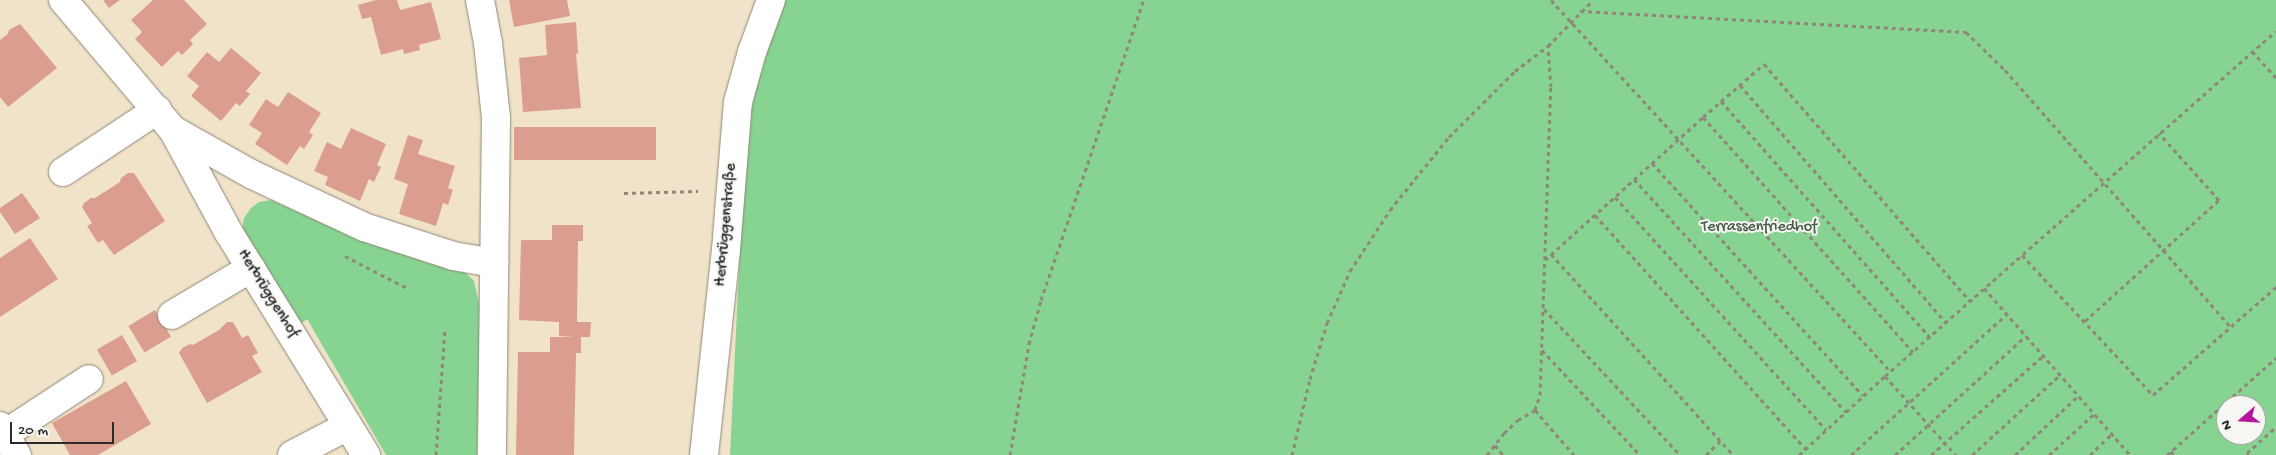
<!DOCTYPE html>
<html>
<head>
<meta charset="utf-8">
<style>
  body { margin:0 }
  #map { position:relative; width:2276px; height:455px; overflow:hidden; background:#f0e3c9; font-family:"Gochi Hand",sans-serif }
  div>[style] { position:absolute }
  [style*='--x'] { left:calc(var(--x)*1px); top:calc(var(--y)*1px); width:calc(var(--w)*1px); rotate:calc(var(--a)*1deg) }
  .green>* { inset:0; background:#87d391 }
  .building>* { inset:0; background:#dc9d91; transform-origin:0 0 }
  .path>* { height:3px; margin-top:-1.5px; transform-origin:0; background:repeating-linear-gradient(90deg,#8e877a 0 4px,transparent 0 8px) }
  .roads { filter:drop-shadow(0 0 1px #8e877a) drop-shadow(0 0 1px #8e877a) }
  .minor>* { height:28px; margin:-14px; padding:0 14px; transform-origin:14px; border-radius:14px; background:#fff }
  span { translate:-50% -50%; white-space:nowrap; text-align:center; line-height:1.15; -webkit-text-stroke:4px #f6f6f2; paint-order:stroke }
  .street-label { font-size:16px; color:#2b2b2b }
  .park-label { font-size:16px; color:#475d4a }
  .north { position:absolute; left:2216px; top:395px; width:50px; height:50px; box-sizing:border-box; background:#f6f6f2; border:1px solid #a5a5a2; border-radius:50%; rotate:251deg; font-size:14px; font-weight:700; line-height:20px; text-align:center; color:#2b2b2b }
  .north::after { content:''; display:block; margin:auto; width:18px; height:22px; background:#b5179e; clip-path:polygon(50% 0,100% 100%,50% 72%,0 100%) }
  .scale { position:absolute; left:10px; top:422px; width:104px; height:22px; box-sizing:border-box; border:2px solid #2b2b2b; border-top:0; padding-left:6px; font-size:15px; line-height:18px; white-space:nowrap; color:#2b2b2b; -webkit-text-stroke:4px #f6f6f2; paint-order:stroke }
</style>
</head>
<body>
<div id="map">
  <div class="green">
    <div style="clip-path:polygon(evenodd,781px 0,2276px 0,2276px 455px,730px 455px,749px 60px,781px 0,2226px 405px,2256px 405px,2256px 435px,2226px 435px,2226px 405px)"></div>
    <div style="clip-path:polygon(271px 200px,365px 242px,465px 272px,474px 281px,480px 308px,477px 455px,386px 455px,307px 319px,299px 325px,242px 230px,244px 218px,251px 208px,259px 202px)"></div>
  </div>
  <div class="building">
    <div style="clip-path:polygon(103px 0,120px 0,109px 8px)"></div>
    <div style="clip-path:polygon(153px 0,184px 0,207px 24px,190px 40px,193px 44px,182px 55px,178px 51px,162px 67px,135px 39px,142px 32px,131px 20px)"></div>
    <div style="clip-path:polygon(376px 0,397px 0,400px 10px,431px 2px,441px 39px,419px 45px,420px 50px,404px 54px,403px 49px,381px 55px,371px 17px,362px 19px,358px 5px)"></div>
    <div style="clip-path:polygon(509px 0,567px 0,570px 16px,514px 27px)"></div>
    <div style="clip-path:polygon(576px 22px,578px 53px,576px 54px,581px 108px,523px 112px,519px 58px,547px 55px,545px 25px)"></div>
    <div style="clip-path:polygon(20px 24px,57px 68px,8px 107px,0 97px,0 40px,8px 34px,9px 30px)"></div>
    <div style="clip-path:polygon(231px 48px,261px 73px,246px 91px,250px 94px,240px 106px,236px 103px,221px 121px,191px 96px,199px 86px,187px 76px,207px 52px,219px 62px)"></div>
    <div style="clip-path:polygon(288px 92px,321px 113px,309px 132px,313px 135px,304px 149px,300px 146px,287px 165px,255px 144px,262px 133px,249px 125px,266px 99px,278px 107px)"></div>
    <div style="left:514px;top:127px;width:142px;height:33px"></div>
    <div style="clip-path:polygon(351px 128px,386px 144px,377px 165px,381px 167px,374px 182px,369px 179px,360px 201px,325px 185px,328px 177px,314px 171px,327px 142px,341px 149px)"></div>
    <div style="clip-path:polygon(408px 135px,423px 140px,418px 154px,455px 166px,448px 188px,453px 190px,448px 205px,443px 203px,436px 226px,399px 214px,408px 184px,394px 179px)"></div>
    <div style="clip-path:polygon(128px 173px,134px 173px,165px 221px,114px 255px,103px 240px,98px 243px,87px 226px,92px 223px,82px 207px,84px 203px,91px 198px,95px 198px,120px 182px,121px 178px)"></div>
    <div style="clip-path:polygon(22px 193px,40px 218px,15px 234px,0 212px,0 208px)"></div>
    <div style="clip-path:polygon(552px 225px,583px 225px,583px 241px,578px 241px,577px 322px,591px 322px,590px 337px,581px 337px,581px 353px,576px 353px,574px 455px,516px 455px,518px 352px,550px 352px,550px 337px,575px 337px,559px 336px,559px 322px,519px 320px,521px 240px,552px 240px)"></div>
    <div style="clip-path:polygon(30px 238px,58px 279px,0 317px,0 258px)"></div>
    <div style="left:155px;top:310px;width:31px;height:31px;rotate:59deg"></div>
    <div style="clip-path:polygon(227px 322px,233px 322px,242px 338px,248px 335px,258px 353px,252px 356px,262px 372px,207px 403px,179px 353px,182px 348px,190px 344px,193px 345px,219px 330px)"></div>
    <div style="left:122px;top:335px;width:30px;height:29px;rotate:60deg"></div>
    <div style="clip-path:polygon(126px 381px,151px 424px,98px 455px,70px 455px,52px 423px)"></div>
  </div>
  <div class="path">
    <div style="--x:1551;--y:0;--w:504;--a:47.57"></div>
    <div style="--x:1580;--y:11;--w:387;--a:3.1"></div>
    <div style="--x:1966;--y:32;--w:54;--a:44.3"></div>
    <div style="--x:2005;--y:70;--w:342;--a:48.7"></div>
    <div style="--x:2252;--y:51;--w:36;--a:48"></div>
    <div style="--x:1740;--y:85;--w:315;--a:49.1"></div>
    <div style="--x:1721;--y:101;--w:315;--a:48.5"></div>
    <div style="--x:1703;--y:117;--w:81;--a:-41"></div>
    <div style="--x:1764;--y:64;--w:314;--a:49"></div>
    <div style="--x:1652;--y:163;--w:314;--a:47.8"></div>
    <div style="--x:1634;--y:179;--w:315;--a:47.7"></div>
    <div style="--x:624;--y:193;--w:74;--a:-1.5"></div>
    <div style="--x:1615;--y:197;--w:314;--a:47.8"></div>
    <div style="--x:1595;--y:215;--w:315;--a:48"></div>
    <div style="--x:1551;--y:254;--w:271;--a:47.8"></div>
    <div style="--x:2022;--y:255;--w:192;--a:46.9"></div>
    <div style="--x:2153;--y:395;--w:164;--a:-41.3"></div>
    <div style="--x:345;--y:256;--w:72;--a:27.3"></div>
    <div style="--x:1545;--y:260;--w:213;--a:-42.1"></div>
    <div style="--x:1703;--y:117;--w:315;--a:48.2"></div>
    <div style="--x:1984;--y:288;--w:222;--a:48.8"></div>
    <div style="--x:1544;--y:309;--w:200;--a:47"></div>
    <div style="--x:2085;--y:321;--w:181;--a:-42.1"></div>
    <div style="--x:2219;--y:200;--w:90;--a:-131.8"></div>
    <div style="--x:1542;--y:350;--w:144;--a:47"></div>
    <div style="--x:1885;--y:376;--w:106;--a:48.1"></div>
    <div style="--x:1535;--y:410;--w:60;--a:49.1"></div>
    <div style="--x:1495;--y:445;--w:13;--a:51"></div>
    <div style="--x:2171;--y:451;--w:5;--a:53"></div>
    <div style="--x:436;--y:455;--w:125;--a:-85.9"></div>
    <div style="--x:1010;--y:455;--w:113;--a:-80.3"></div>
    <div style="--x:1029;--y:344;--w:46;--a:-74.7"></div>
    <div style="--x:1041;--y:300;--w:317;--a:-71.1"></div>
    <div style="--x:1292;--y:455;--w:78;--a:-76.7"></div>
    <div style="--x:1310;--y:379;--w:59;--a:-73.1"></div>
    <div style="--x:1327;--y:323;--w:57;--a:-66.1"></div>
    <div style="--x:1350;--y:271;--w:73;--a:-56.7"></div>
    <div style="--x:1390;--y:210;--w:94;--a:-51.1"></div>
    <div style="--x:1449;--y:137;--w:93;--a:-45"></div>
    <div style="--x:1515;--y:71;--w:41;--a:-37.1"></div>
    <div style="--x:1548;--y:46;--w:64;--a:-45.6"></div>
    <div style="--x:1487;--y:455;--w:28;--a:-52"></div>
    <div style="--x:1504;--y:433;--w:19;--a:-43"></div>
    <div style="--x:1518;--y:420;--w:20;--a:-30"></div>
    <div style="--x:1535;--y:410;--w:16;--a:-72"></div>
    <div style="--x:1540;--y:395;--w:308;--a:-88"></div>
    <div style="--x:1551;--y:87;--w:41;--a:-94.2"></div>
    <div style="--x:1706;--y:455;--w:20;--a:-45"></div>
    <div style="--x:1799;--y:455;--w:117;--a:-42.6"></div>
    <div style="--x:1885;--y:376;--w:521;--a:-41.42"></div>
    <div style="--x:1851;--y:455;--w:210;--a:-42.1"></div>
    <div style="--x:1895;--y:455;--w:177;--a:-42.3"></div>
    <div style="--x:1931;--y:455;--w:149;--a:-41.5"></div>
    <div style="--x:1972;--y:455;--w:119;--a:-42.3"></div>
    <div style="--x:2015;--y:455;--w:86;--a:-43.1"></div>
    <div style="--x:2049;--y:455;--w:61;--a:-42.3"></div>
    <div style="--x:2090;--y:455;--w:30;--a:-44"></div>
    <div style="--x:2167;--y:455;--w:146;--a:-41.7"></div>
    <div style="--x:2248;--y:455;--w:2;--a:-117"></div>
    <div style="--x:2247;--y:453;--w:39;--a:-42"></div>
  </div>
  <div class="roads">
    <div class="minor">
      <div style="--x:63;--y:0;--w:170;--a:49.8"></div>
      <div style="--x:173;--y:130;--w:117;--a:61.5"></div>
      <div style="--x:229;--y:233;--w:261;--a:58.3"></div>
      <div style="--x:480;--y:0;--w:44;--a:79.5"></div>
      <div style="--x:488;--y:43;--w:75;--a:83.9"></div>
      <div style="--x:496;--y:118;--w:337;--a:90.7"></div>
      <div style="--x:173;--y:130;--w:90;--a:29.4"></div>
      <div style="--x:251;--y:174;--w:125;--a:25.1"></div>
      <div style="--x:364;--y:227;--w:94;--a:18"></div>
      <div style="--x:453;--y:256;--w:42;--a:9.7"></div>
      <div style="--x:63;--y:172;--w:113;--a:-33.4"></div>
      <div style="--x:172;--y:315;--w:92;--a:-30.7"></div>
      <div style="--x:0;--y:426;--w:34;--a:60"></div>
      <div style="--x:5;--y:434;--w:100;--a:-33.2"></div>
      <div style="--x:292;--y:455;--w:63;--a:-27.4"></div>
      <div style="--x:704;--y:455;--w:206;--a:-83.9"></div>
      <div style="--x:726;--y:250;--w:148;--a:-85.4"></div>
      <div style="--x:738;--y:102;--w:52;--a:-74.4"></div>
      <div style="--x:752;--y:52;--w:55;--a:-69.9"></div>
    </div>
  </div>
  <div class="street-label">
    <span style="left:727px;top:225px;rotate:-85deg">Herbrüggenstraße</span>
    <span style="left:267px;top:294px;rotate:58deg">Herbrüggenhof</span>
  </div>
  <div class="park-label">
    <span style="left:1759px;top:228px">Terrassenfriedhof</span>
  </div>
  <div class="north">N</div>
  <div class="scale">20 m</div>
</div>
</body>
</html>
